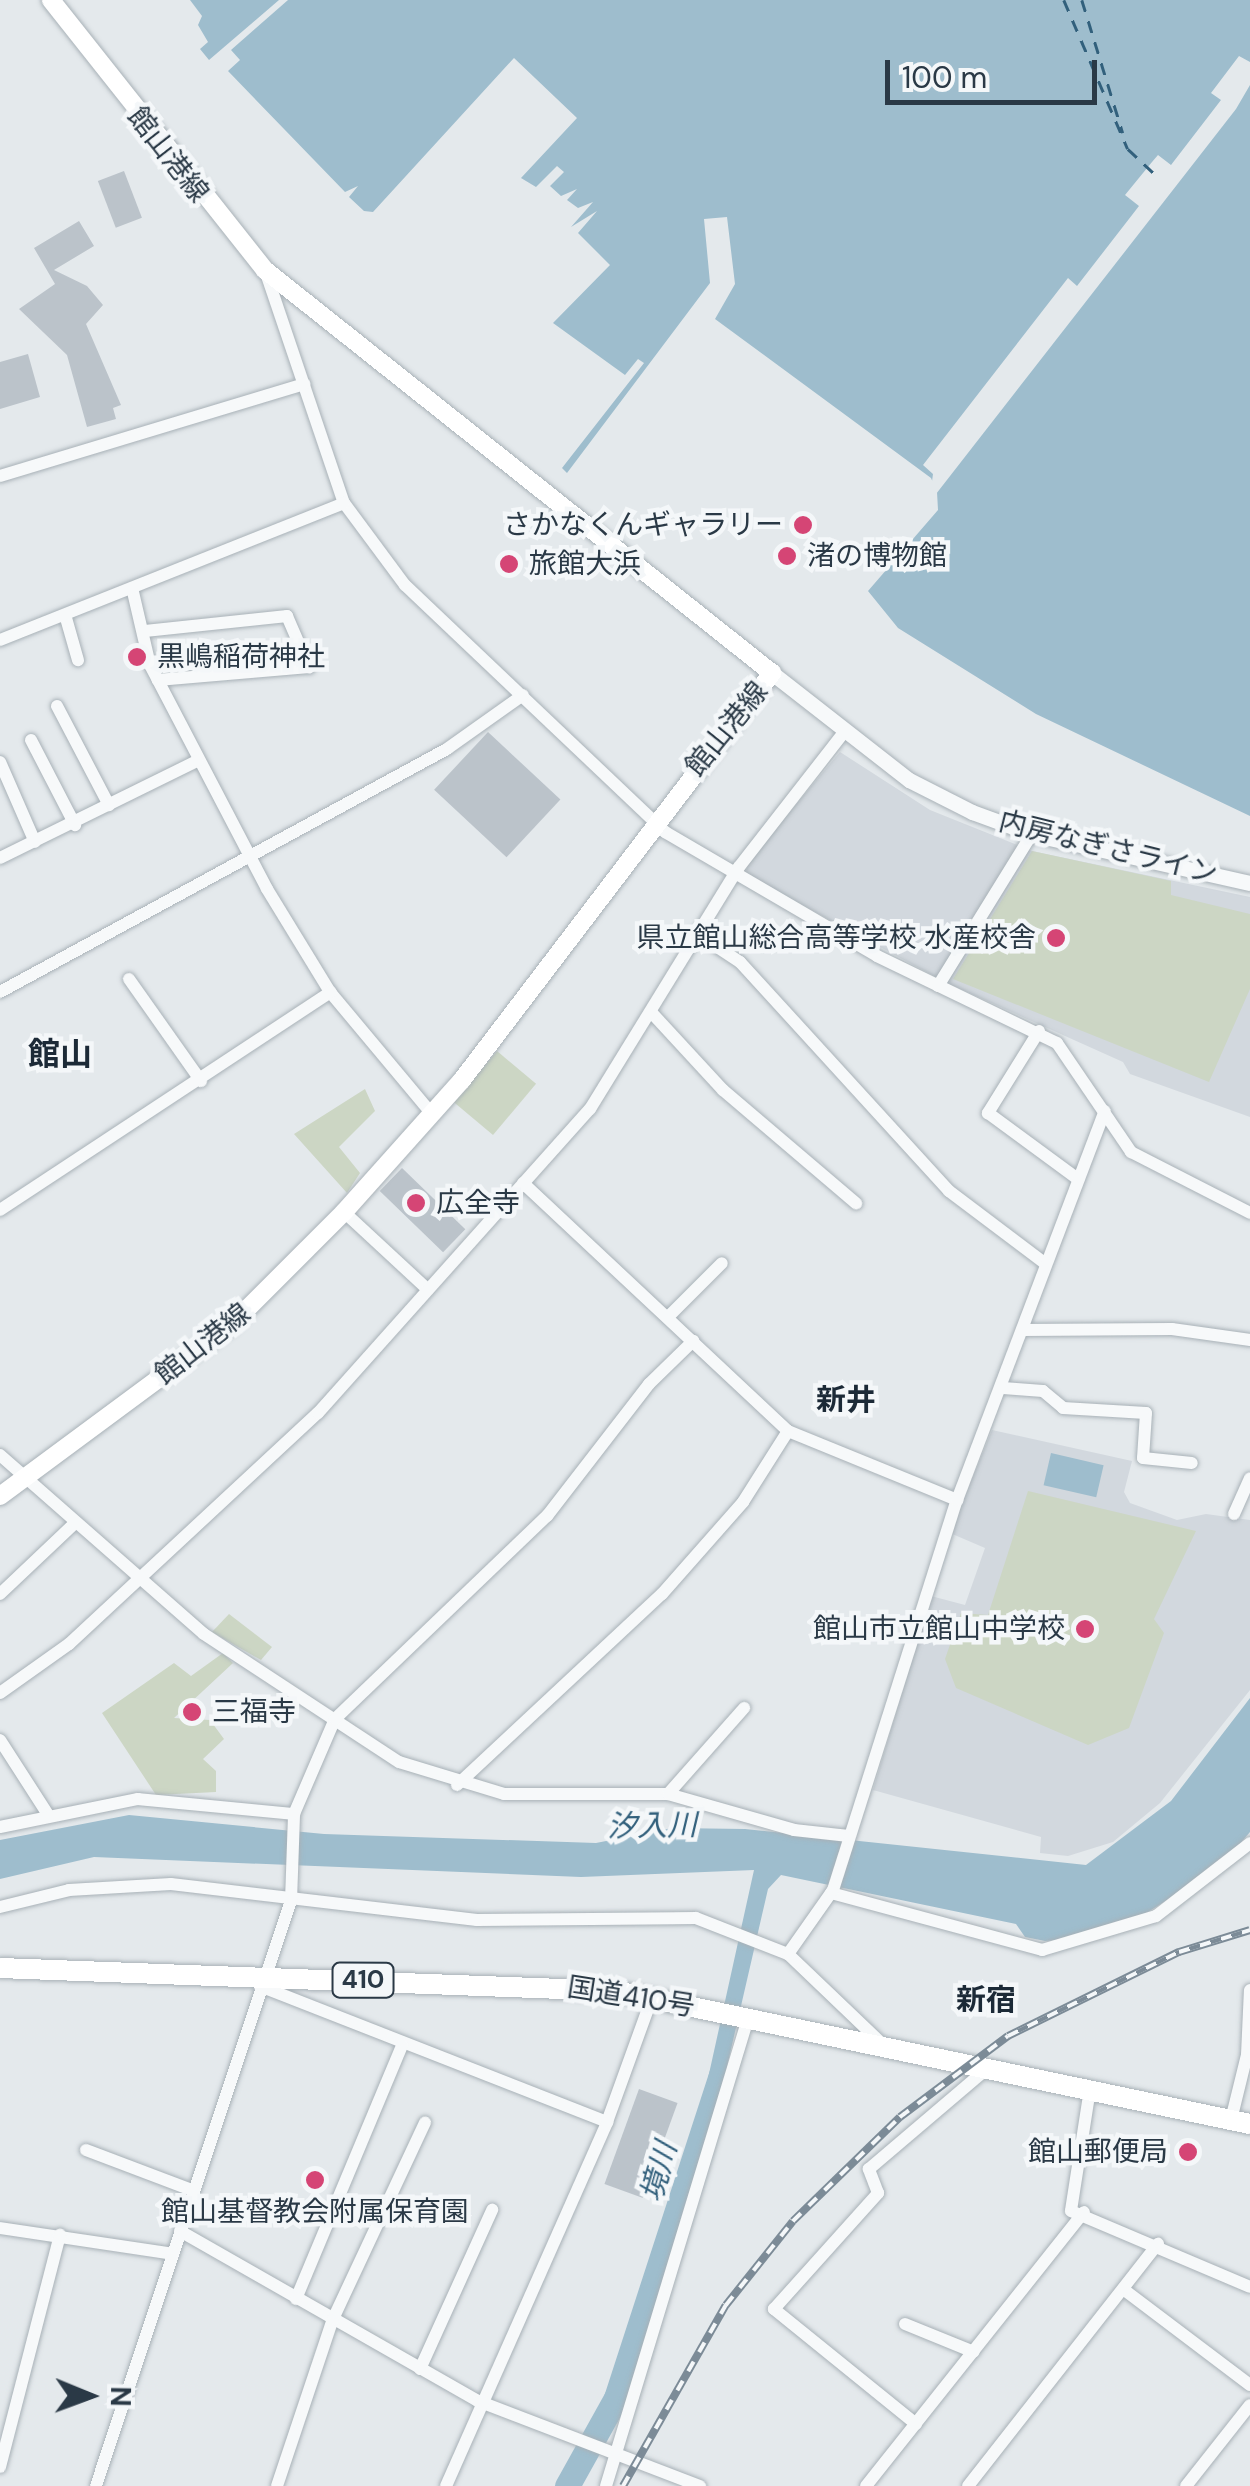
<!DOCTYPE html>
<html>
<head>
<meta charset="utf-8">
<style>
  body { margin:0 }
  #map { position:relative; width:1250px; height:2486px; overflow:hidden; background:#e4e9ec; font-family:"DM Sans","Noto Sans JP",sans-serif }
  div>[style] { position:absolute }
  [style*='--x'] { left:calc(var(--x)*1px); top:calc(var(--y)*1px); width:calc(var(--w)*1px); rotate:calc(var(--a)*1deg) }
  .built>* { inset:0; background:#d2d8de }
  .green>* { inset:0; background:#ccd6c4; transform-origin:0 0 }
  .water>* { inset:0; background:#9ebdcd; transform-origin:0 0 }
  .pier>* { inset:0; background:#e4e9ec }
  .river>* { height:25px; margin:-12.5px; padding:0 12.5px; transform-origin:12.5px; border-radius:12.5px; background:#9ebdcd }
  .ferry>* { height:2.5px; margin-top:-1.25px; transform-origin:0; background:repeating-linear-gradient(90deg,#32607c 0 12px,transparent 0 22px) }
  .building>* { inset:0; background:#bbc3ca; transform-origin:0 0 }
  .roads { filter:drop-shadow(0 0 2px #a8b1b7) drop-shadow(0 0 2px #a8b1b7) }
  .minor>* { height:12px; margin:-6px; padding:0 6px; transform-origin:6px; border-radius:6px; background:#f7f9fa }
  .tertiary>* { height:15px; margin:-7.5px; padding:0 7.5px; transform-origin:7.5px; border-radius:7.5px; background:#f7f9fa }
  .secondary>* { height:18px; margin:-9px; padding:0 9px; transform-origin:9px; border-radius:9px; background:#fff }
  .trunk>* { height:20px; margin:-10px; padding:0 10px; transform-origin:10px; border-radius:10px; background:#fff }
  .rail>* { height:8px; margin-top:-4px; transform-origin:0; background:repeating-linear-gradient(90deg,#f4f7f9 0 11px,#7c8b97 0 22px); box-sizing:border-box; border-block:2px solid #7c8b97 }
  .dots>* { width:28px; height:28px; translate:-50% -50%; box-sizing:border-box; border:5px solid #f4f7f9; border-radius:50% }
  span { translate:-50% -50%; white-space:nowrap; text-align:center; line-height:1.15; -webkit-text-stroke:9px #f4f7f9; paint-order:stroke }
  .shield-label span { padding:2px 8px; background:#f4f7f9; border:2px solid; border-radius:8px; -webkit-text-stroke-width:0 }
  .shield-label { font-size:25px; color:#2a3946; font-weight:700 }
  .street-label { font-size:28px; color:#2a3946 }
  .poi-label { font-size:28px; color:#2a3946 }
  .right { translate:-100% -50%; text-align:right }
  .left { translate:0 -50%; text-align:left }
  .neighbourhood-label { font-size:30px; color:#1c2a37; font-weight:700 }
  .water-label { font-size:30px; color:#32607c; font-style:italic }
  .quarter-label { font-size:32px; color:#1c2a37; font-weight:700 }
  .north { position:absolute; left:40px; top:2346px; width:100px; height:100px; -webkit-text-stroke:8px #f4f7f9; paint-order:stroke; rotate:91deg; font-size:28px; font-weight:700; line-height:40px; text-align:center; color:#2a3946 }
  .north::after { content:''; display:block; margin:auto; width:35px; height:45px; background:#2a3946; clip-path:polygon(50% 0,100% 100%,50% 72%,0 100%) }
  .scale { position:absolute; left:885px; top:60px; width:212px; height:45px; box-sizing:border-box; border:5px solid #2a3946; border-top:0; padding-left:12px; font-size:30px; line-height:35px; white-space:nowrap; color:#2a3946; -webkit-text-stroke:8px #f4f7f9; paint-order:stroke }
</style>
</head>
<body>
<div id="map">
  <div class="built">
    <div style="clip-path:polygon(840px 752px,930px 810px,1032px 851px,1250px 897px,1250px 1117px,1130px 1074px,1123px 1062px,947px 983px,746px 875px,747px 863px)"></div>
    <div style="clip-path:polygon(992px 1430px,1132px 1461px,1124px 1492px,1130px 1503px,1177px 1520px,1206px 1514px,1250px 1520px,1250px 1690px,1160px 1803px,1113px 1842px,1068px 1856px,1040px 1853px,1041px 1837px,873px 1790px,931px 1596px,965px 1605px,985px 1548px,950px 1533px)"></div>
  </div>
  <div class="green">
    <div style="clip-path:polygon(1032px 851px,1171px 881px,1171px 895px,1250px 914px,1250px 989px,1209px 1082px,953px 979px)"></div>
    <div style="left:497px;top:1051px;width:51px;height:67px;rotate:40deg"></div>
    <div style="clip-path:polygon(365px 1089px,375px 1111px,339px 1147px,360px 1173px,347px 1193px,294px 1134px)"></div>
    <div style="clip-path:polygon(1028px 1491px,1196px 1531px,1154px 1619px,1164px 1633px,1129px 1728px,1088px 1745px,956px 1688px,945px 1659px,961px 1613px,988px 1615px)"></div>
    <div style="clip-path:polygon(229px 1614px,272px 1647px,261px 1660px,212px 1632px)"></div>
    <div style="clip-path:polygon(223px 1653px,233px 1663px,174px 1718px,210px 1720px,224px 1739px,203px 1759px,216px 1771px,216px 1792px,156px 1795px,102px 1713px,174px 1663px,191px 1676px)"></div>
  </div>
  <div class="water">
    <div style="clip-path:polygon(190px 0,279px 0,209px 60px,200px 49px,208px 42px,198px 25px,202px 16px)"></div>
    <div style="clip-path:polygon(288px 0,1250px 0,1250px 816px,1036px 714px,898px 628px,868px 591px,938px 510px,937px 492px,931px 478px,715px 319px,735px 284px,727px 217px,704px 219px,710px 283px,567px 473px,562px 468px,644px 363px,638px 359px,625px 375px,553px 323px,610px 265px,578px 233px,597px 211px,571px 227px,593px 202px,578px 208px,567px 200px,577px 189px,561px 196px,550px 186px,564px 172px,557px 166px,536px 187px,521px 178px,577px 118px,514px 58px,373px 212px,364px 211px,349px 197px,358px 186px,345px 192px,228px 71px,240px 60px,231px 50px)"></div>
    <div style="left:1051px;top:1453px;width:54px;height:33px;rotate:13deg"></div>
    <div style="clip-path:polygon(1250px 1698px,1250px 1832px,1221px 1866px,1140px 1917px,1086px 1938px,1045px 1941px,1025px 1937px,1016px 1924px,781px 1875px,768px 1889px,717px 2110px,703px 2101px,754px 1870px,581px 1877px,94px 1857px,0 1879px,0 1840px,129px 1815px,324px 1834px,596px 1843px,672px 1828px,745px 1829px,1086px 1865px,1171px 1801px)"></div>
  </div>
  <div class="pier">
    <div style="clip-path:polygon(1239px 56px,1250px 62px,1250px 85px,1236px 109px,929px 503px,933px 474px,923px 465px,1068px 278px,1077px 286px,1139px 206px,1125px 195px,1152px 162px,1158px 155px,1171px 165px,1221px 100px,1211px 93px)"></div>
  </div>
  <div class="river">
    <div style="--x:567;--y:2486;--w:101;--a:-60.9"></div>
    <div style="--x:616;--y:2398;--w:340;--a:-72"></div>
  </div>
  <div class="ferry">
    <div style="--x:1064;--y:0;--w:162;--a:66.8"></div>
    <div style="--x:1128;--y:149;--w:35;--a:43"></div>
    <div style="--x:1082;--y:0;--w:139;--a:72.9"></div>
  </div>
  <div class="building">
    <div style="left:124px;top:171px;width:50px;height:28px;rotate:69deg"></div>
    <div style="clip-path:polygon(79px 221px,94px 246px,54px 270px,87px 286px,103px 305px,86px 324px,121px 405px,113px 408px,116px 419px,87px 427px,67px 355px,19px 309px,55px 284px,34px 248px)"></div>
    <div style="clip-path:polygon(28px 354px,40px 397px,0 409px,0 362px)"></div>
    <div style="left:488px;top:732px;width:99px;height:79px;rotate:43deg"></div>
    <div style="left:402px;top:1168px;width:88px;height:32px;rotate:44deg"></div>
    <div style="left:639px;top:2089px;width:41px;height:101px;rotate:20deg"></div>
  </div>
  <div class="roads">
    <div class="minor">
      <div style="--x:266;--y:273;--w:243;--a:71.3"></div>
      <div style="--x:344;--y:503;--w:102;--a:53.4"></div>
      <div style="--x:405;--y:585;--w:359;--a:43.5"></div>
      <div style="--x:665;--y:832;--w:246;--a:30.3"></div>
      <div style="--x:877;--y:956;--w:200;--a:25.8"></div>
      <div style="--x:1057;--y:1043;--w:132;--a:55.8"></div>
      <div style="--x:1131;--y:1152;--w:134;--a:27.1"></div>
      <div style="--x:0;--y:476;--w:318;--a:-16.8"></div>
      <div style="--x:133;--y:592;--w:75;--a:76.9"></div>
      <div style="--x:150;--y:665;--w:253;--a:62.4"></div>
      <div style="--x:267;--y:889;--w:121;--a:58.5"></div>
      <div style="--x:330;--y:992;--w:159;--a:50.1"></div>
      <div style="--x:66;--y:618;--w:44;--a:74.1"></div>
      <div style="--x:145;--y:631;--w:143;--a:-6"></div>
      <div style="--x:287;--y:616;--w:56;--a:66.7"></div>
      <div style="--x:309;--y:667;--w:152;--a:175.1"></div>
      <div style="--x:0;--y:640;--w:370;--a:-21.7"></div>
      <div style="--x:57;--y:706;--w:112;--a:62.3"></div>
      <div style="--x:31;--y:740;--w:96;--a:62.6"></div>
      <div style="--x:0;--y:762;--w:87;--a:66.4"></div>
      <div style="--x:0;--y:858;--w:220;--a:-26.2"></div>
      <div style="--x:696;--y:933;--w:53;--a:33.4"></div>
      <div style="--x:740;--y:962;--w:310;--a:47.6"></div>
      <div style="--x:949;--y:1191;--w:121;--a:37"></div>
      <div style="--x:129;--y:979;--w:125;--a:54.8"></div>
      <div style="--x:938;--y:986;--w:179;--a:-58.3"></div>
      <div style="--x:0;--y:992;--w:509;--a:-28.53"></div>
      <div style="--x:447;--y:749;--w:93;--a:-35.4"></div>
      <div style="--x:651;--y:1012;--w:106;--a:47.3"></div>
      <div style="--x:723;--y:1090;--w:175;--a:40.4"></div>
      <div style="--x:1039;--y:1031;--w:97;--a:121.9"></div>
      <div style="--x:988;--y:1113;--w:112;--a:36.3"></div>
      <div style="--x:523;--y:1183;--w:363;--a:43.1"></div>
      <div style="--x:788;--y:1431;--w:183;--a:22.2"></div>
      <div style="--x:0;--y:1210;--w:396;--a:-33.4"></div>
      <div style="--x:344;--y:1212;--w:112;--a:42.8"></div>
      <div style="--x:668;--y:1317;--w:76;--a:-45"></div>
      <div style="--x:1022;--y:1330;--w:150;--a:-0.4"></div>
      <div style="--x:1172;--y:1329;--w:79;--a:8"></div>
      <div style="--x:1003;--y:1388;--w:40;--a:4.3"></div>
      <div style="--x:1043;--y:1391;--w:26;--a:40"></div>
      <div style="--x:1063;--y:1408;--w:83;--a:3.4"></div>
      <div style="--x:1146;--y:1413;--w:45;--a:93.8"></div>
      <div style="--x:1143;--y:1458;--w:49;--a:5.8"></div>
      <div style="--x:0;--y:1455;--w:271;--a:41.3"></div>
      <div style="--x:204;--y:1634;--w:233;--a:33.3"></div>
      <div style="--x:399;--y:1762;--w:110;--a:16.9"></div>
      <div style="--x:504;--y:1794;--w:164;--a:0"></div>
      <div style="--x:668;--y:1794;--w:131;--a:15.9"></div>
      <div style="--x:794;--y:1830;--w:55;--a:6.2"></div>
      <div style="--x:1234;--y:1514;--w:39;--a:-66"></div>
      <div style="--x:0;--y:1594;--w:99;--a:-43.4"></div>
      <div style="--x:0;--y:1693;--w:85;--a:-35.4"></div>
      <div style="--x:69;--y:1644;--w:340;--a:-42.9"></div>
      <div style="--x:318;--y:1413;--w:408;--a:-48.2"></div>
      <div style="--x:590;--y:1109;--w:284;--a:-58.4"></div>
      <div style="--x:739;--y:867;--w:171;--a:-52.1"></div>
      <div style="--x:0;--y:1740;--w:87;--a:57.2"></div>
      <div style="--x:457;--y:1785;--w:280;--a:-43"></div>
      <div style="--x:662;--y:1594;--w:123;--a:-48.6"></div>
      <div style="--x:743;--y:1502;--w:84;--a:-57.6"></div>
      <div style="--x:668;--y:1794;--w:115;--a:-48.5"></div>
      <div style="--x:0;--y:1827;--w:141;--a:-11.5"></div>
      <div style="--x:138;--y:1799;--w:157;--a:5.5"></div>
      <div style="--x:831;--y:1893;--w:219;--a:15.1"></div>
      <div style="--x:1042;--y:1950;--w:119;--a:-16.6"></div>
      <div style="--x:1156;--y:1916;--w:119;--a:-37.8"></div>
      <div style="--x:0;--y:1907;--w:71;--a:-13.8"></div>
      <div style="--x:69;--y:1890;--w:102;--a:-3.4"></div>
      <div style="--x:171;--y:1884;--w:308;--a:6.7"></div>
      <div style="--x:477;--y:1920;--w:219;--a:-0.5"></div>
      <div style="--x:696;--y:1918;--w:99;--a:21.4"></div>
      <div style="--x:788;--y:1954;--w:129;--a:43.7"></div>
      <div style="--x:788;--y:1954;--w:78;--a:-54.9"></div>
      <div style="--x:833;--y:1890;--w:409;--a:-72.4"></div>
      <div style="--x:957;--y:1500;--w:416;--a:-69.2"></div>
      <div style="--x:260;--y:1986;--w:373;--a:21.4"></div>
      <div style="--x:1090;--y:2089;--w:123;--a:98.9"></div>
      <div style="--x:1071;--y:2211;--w:194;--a:23"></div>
      <div style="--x:1231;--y:2120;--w:67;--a:-76.2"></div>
      <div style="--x:1247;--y:2055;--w:65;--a:-87.4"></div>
      <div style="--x:86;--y:2150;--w:113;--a:20.7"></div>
      <div style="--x:0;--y:2228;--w:175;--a:8.5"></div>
      <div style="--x:180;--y:2231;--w:343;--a:29.7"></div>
      <div style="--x:478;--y:2401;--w:238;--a:21"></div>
      <div style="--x:1127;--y:2292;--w:154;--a:37.1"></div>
      <div style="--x:296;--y:2299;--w:275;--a:-67.3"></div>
      <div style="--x:905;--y:2324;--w:74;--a:22.1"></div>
      <div style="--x:420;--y:2369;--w:175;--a:-65.6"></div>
      <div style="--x:916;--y:2424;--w:183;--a:-141"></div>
      <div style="--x:774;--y:2309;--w:156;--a:-48.1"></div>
      <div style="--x:878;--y:2193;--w:26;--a:-111"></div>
      <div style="--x:869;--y:2169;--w:157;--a:-40.4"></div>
      <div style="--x:0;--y:2467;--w:240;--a:-75.5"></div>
      <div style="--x:96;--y:2486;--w:617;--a:-71.57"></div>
      <div style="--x:291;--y:1901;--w:87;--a:-88"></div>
      <div style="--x:294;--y:1814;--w:103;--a:-66.7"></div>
      <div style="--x:335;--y:1719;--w:294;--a:-43.8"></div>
      <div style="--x:547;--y:1516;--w:167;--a:-52.3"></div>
      <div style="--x:649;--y:1384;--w:62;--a:-44.3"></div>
      <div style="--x:277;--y:2486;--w:176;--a:-71.5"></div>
      <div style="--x:333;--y:2319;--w:217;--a:-64.9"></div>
      <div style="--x:446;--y:2486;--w:398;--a:-66.1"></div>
      <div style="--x:607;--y:2122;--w:132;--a:-70.1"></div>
      <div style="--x:606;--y:2486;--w:489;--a:-73.1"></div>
      <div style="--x:866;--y:2486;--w:350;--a:-51.5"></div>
      <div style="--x:968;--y:2486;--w:308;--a:-51.9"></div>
      <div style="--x:1186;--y:2486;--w:103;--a:-51.7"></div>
    </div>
    <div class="tertiary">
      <div style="--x:772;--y:673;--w:174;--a:38"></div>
      <div style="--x:909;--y:780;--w:71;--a:26.9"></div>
      <div style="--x:972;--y:812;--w:64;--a:20.1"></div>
      <div style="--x:1032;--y:834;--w:223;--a:12.7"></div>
    </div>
    <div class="secondary">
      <div style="--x:0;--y:1496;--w:287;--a:-36.5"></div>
      <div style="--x:231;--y:1325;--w:160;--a:-45"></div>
      <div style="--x:344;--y:1212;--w:177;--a:-48.2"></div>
      <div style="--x:462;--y:1080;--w:512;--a:-52.7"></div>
      <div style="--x:772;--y:673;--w:648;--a:-141.52"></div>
      <div style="--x:265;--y:270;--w:345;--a:-128.4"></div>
    </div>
    <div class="trunk">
      <div style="--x:0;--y:1968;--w:616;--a:2.14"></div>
      <div style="--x:616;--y:1991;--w:648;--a:11.85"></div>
    </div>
  </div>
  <div class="rail">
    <div style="--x:623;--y:2486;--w:208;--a:-60.4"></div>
    <div style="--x:726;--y:2305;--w:107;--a:-51.4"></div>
    <div style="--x:793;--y:2221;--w:149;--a:-44.2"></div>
    <div style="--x:900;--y:2117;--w:135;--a:-36.9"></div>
    <div style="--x:1008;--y:2036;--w:191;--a:-26.2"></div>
    <div style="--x:1179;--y:1952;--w:74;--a:-17.2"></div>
  </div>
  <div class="dots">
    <div style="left:803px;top:525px;background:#d54575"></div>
    <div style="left:787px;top:556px;background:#d54575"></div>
    <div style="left:509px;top:564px;background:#d54575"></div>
    <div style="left:137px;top:657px;background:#d54575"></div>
    <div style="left:1056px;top:938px;background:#d54575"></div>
    <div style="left:416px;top:1203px;background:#d54575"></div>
    <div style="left:1085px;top:1629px;background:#d54575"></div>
    <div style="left:192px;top:1712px;background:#d54575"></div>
    <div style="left:1188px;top:2152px;background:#d54575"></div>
    <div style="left:315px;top:2180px;background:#d54575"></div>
  </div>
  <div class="shield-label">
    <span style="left:363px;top:1980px">410</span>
  </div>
  <div class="street-label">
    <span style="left:168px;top:155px;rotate:52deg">館山港線</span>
    <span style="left:727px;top:729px;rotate:-51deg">館山港線</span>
    <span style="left:1108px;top:848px;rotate:14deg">内房なぎさライン</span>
    <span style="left:203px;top:1344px;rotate:-38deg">館山港線</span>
    <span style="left:631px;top:1997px;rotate:9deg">国道410号</span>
  </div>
  <div class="poi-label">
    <span class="right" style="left:783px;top:525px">さかなくんギャラリー</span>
    <span class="left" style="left:807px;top:556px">渚の博物館</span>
    <span class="left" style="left:529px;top:564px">旅館大浜</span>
    <span class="left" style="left:157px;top:657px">黒嶋稲荷神社</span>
    <span class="right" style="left:1036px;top:938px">県立館山総合高等学校 水産校舎</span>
    <span class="left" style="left:436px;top:1203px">広全寺</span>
    <span class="right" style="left:1065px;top:1629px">館山市立館山中学校</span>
    <span class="left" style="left:212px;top:1712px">三福寺</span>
    <span class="right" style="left:1168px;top:2152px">館山郵便局</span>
    <span style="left:315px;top:2212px">館山基督教会附属保育園</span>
  </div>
  <div class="neighbourhood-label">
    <span style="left:846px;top:1400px">新井</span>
    <span style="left:986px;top:2000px">新宿</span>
  </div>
  <div class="water-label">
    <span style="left:652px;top:1826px;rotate:-1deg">汐入川</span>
    <span style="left:659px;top:2172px;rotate:-74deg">境川</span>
  </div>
  <div class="quarter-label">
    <span style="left:60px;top:1054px">館山</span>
  </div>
  <div class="north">N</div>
  <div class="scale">100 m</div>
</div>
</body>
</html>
